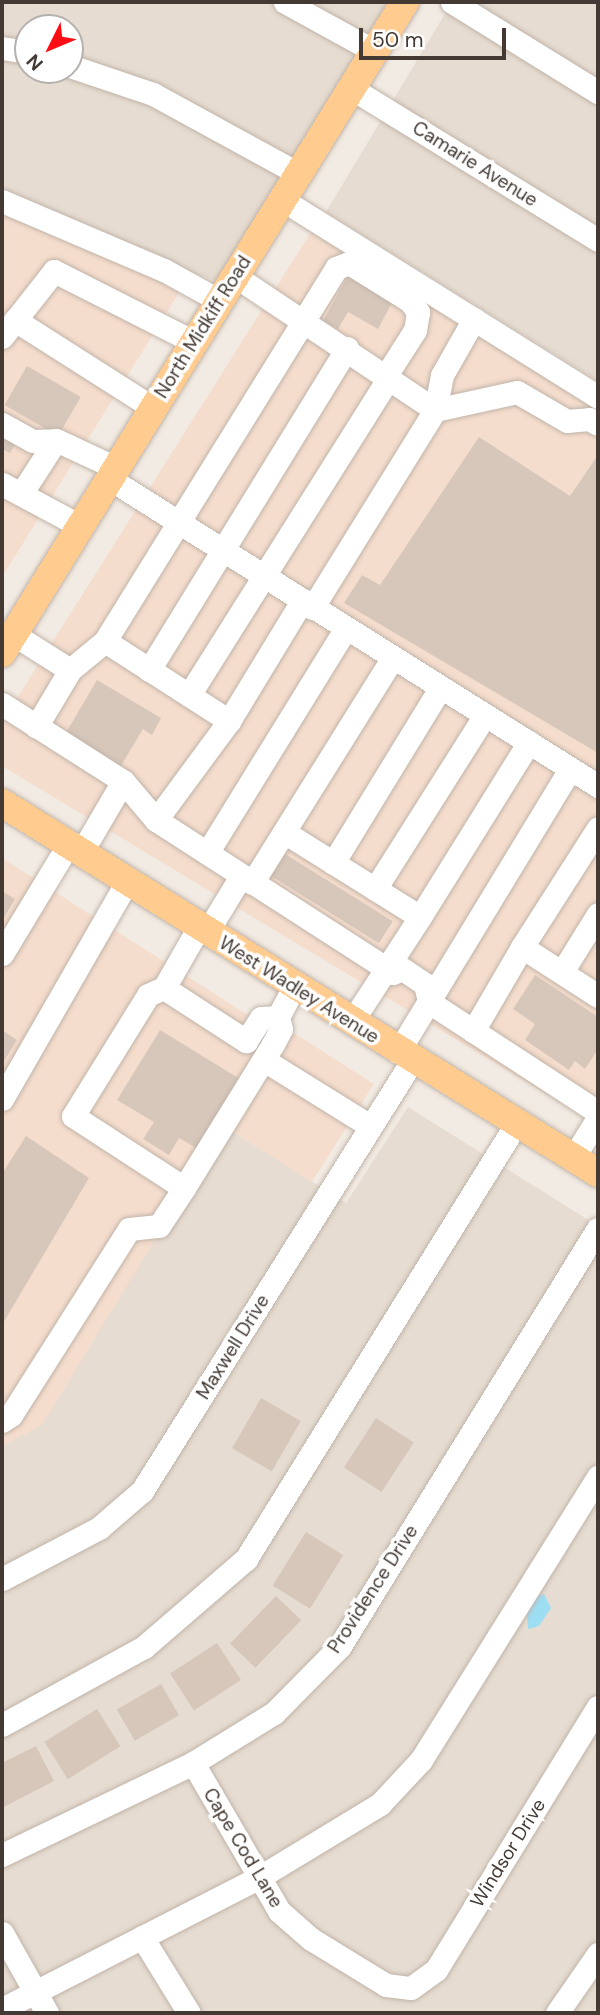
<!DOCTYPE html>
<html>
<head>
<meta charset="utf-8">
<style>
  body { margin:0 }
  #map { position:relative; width:600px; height:2015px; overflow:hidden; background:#f2ebe3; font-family:"DM Sans",sans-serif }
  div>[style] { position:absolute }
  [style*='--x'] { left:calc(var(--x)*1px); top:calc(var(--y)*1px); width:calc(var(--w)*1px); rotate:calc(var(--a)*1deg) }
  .residential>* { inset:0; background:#e6dcd1 }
  .commercial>* { inset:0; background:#f5ddcd }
  .water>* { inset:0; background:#9ddef2 }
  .building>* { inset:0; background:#d7c7bb; transform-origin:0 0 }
  .roads { filter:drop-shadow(0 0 2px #c1b4a9) drop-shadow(0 0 2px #c1b4a9) }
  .minor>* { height:23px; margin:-11.5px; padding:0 11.5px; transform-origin:11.5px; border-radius:11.5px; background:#fff }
  .major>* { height:28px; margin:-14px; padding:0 14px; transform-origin:14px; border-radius:14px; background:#ffcb8f }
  span { translate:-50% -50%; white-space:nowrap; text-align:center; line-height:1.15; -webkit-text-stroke:7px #fff; paint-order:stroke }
  .street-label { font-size:19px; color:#443a33 }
  .frame { position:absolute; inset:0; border:4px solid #443a33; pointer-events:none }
  .north { position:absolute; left:14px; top:14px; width:70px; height:70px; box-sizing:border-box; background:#fff; border:2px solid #b4b0ad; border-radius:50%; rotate:227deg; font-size:19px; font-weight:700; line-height:28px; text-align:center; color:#443a33 }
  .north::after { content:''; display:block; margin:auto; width:24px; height:32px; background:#ff0d15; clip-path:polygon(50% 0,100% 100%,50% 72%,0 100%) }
  .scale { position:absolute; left:359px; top:28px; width:147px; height:32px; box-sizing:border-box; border:4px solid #443a33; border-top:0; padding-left:9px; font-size:21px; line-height:24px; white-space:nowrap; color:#443a33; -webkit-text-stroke:5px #fff; paint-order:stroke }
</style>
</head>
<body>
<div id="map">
  <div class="residential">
    <div style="clip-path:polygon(evenodd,2px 2px,397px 2px,225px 284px,2px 206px,2px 2px,28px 28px,70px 28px,70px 70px,28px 70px,28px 28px)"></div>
    <div style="clip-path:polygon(452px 2px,598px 2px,598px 381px,326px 212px)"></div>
    <div style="clip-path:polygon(408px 1107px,598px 1226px,598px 2013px,2px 2013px,2px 1438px,224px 1126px,346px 1203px)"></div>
  </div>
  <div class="commercial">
    <div style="clip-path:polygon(2px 211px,187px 280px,2px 577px)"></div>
    <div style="clip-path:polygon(313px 229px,598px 407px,598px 1113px,593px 1122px,2px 766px,2px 722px)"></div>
    <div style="clip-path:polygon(2px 858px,279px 1035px,286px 1028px,374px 1084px,312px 1182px,224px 1126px,42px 1425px,2px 1446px)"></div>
  </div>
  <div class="water">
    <div style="clip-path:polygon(544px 1594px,551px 1608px,539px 1626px,528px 1629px,527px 1613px,535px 1597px)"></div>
  </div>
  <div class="building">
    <div style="clip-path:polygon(349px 274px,394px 299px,378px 329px,348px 312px,338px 329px,323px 321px)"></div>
    <div style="left:27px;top:366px;width:62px;height:45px;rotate:30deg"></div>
    <div style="clip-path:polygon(5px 437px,16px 443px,10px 453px,2px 449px)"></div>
    <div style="clip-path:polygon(479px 437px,570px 496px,598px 455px,598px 753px,344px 603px,362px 575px,380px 585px)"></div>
    <div style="clip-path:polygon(97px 680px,161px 718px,152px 735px,143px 729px,119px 769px,64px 736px)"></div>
    <div style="left:285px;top:854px;width:127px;height:26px;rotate:32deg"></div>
    <div style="clip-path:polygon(2px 891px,15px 899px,2px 921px)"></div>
    <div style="clip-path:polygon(535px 975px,598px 1017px,598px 1049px,585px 1069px,575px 1061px,569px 1070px,525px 1040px,535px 1024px,513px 1009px)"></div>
    <div style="clip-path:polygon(2px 1030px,17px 1040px,2px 1064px)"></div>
    <div style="clip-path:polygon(160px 1030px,240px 1079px,198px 1149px,179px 1138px,169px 1155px,143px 1139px,154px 1122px,117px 1100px)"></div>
    <div style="clip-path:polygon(26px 1136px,89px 1178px,2px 1325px,2px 1174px)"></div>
    <div style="left:261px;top:1398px;width:46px;height:58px;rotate:30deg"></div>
    <div style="left:376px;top:1418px;width:45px;height:59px;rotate:33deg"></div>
    <div style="left:306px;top:1532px;width:44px;height:63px;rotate:32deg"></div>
    <div style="left:276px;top:1596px;width:35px;height:66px;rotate:44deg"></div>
    <div style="left:217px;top:1643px;width:44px;height:56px;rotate:57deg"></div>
    <div style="left:161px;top:1684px;width:36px;height:51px;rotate:60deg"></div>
    <div style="left:97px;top:1709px;width:44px;height:62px;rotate:58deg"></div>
    <div style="clip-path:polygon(36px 1746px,54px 1781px,2px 1808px,2px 1763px)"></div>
  </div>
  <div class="roads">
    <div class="minor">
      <div style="--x:285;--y:2;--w:102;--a:28.8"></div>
      <div style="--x:452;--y:2;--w:172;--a:31.7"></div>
      <div style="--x:2;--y:48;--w:26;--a:9"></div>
      <div style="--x:70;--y:66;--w:88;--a:18.6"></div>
      <div style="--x:153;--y:94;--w:166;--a:28.7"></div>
      <div style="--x:351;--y:88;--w:290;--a:31.6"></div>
      <div style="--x:283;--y:200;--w:372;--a:32"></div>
      <div style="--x:2;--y:201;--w:176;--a:23.1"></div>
      <div style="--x:164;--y:270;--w:64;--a:29"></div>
      <div style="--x:235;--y:276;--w:241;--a:33.8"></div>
      <div style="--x:435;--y:410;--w:233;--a:121.8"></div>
      <div style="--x:474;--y:319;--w:64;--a:119.7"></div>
      <div style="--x:442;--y:375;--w:36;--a:101"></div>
      <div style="--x:435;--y:410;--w:84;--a:-12.4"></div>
      <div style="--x:517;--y:392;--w:58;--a:30.1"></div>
      <div style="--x:567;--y:421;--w:22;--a:-5"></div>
      <div style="--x:589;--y:419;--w:10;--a:29"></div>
      <div style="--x:15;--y:320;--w:164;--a:32.5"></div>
      <div style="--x:2;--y:337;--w:84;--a:-51.8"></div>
      <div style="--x:54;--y:271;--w:157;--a:26.9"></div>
      <div style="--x:2;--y:424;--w:35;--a:29"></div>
      <div style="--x:33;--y:441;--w:23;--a:-2"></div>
      <div style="--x:56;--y:440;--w:66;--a:25"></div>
      <div style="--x:110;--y:479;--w:577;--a:32.17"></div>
      <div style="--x:2;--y:484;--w:89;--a:28.3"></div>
      <div style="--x:21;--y:494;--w:64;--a:-57.1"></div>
      <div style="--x:13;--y:634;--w:67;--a:32.3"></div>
      <div style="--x:70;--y:670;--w:66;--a:120.8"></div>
      <div style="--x:105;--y:641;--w:148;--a:32.8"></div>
      <div style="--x:229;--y:721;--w:123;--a:126.4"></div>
      <div style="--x:156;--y:820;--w:282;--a:32.8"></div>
      <div style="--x:393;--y:973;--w:9;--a:-32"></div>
      <div style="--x:401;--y:968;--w:29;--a:34"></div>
      <div style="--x:425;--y:984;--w:18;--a:77"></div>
      <div style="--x:429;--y:1002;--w:202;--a:33.1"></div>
      <div style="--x:70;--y:670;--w:45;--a:-39.6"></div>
      <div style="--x:105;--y:641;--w:439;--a:-58.2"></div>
      <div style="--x:336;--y:268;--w:14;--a:-21"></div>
      <div style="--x:349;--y:263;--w:72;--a:31.9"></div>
      <div style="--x:410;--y:301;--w:14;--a:54"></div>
      <div style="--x:418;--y:312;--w:18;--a:99"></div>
      <div style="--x:415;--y:330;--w:52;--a:122.5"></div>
      <div style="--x:149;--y:670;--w:378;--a:-58.4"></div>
      <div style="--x:189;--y:695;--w:377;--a:-57.8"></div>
      <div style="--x:2;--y:704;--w:143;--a:32.5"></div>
      <div style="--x:123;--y:781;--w:51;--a:49.8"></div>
      <div style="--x:229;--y:721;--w:140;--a:-58.7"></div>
      <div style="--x:284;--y:832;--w:160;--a:32"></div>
      <div style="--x:420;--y:917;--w:126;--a:123.1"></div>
      <div style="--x:81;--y:853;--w:83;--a:-59.7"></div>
      <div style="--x:207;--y:853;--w:264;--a:-58.3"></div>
      <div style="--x:333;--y:863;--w:206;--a:-58.5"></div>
      <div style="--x:252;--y:883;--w:266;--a:-58"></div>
      <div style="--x:375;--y:889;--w:206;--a:-57.7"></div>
      <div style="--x:420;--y:917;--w:206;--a:-58.1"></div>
      <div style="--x:207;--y:932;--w:66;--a:-58.7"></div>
      <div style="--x:522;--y:947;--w:141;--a:-57.4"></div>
      <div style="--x:2;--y:954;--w:127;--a:-58.8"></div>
      <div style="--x:562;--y:972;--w:68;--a:-58.2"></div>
      <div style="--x:164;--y:988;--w:98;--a:32.9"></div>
      <div style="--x:246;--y:1041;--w:27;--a:-57"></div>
      <div style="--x:261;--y:1018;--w:17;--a:-3"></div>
      <div style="--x:278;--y:1017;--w:34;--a:-62"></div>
      <div style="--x:473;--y:1031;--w:97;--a:-59.7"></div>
      <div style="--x:522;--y:947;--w:90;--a:32.8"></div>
      <div style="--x:398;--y:1052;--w:331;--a:-58.7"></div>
      <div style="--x:264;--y:1060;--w:125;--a:31.9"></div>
      <div style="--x:2;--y:1099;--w:250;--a:-60.1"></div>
      <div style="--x:573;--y:1158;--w:47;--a:-58"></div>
      <div style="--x:184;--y:1188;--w:169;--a:-58.3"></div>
      <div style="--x:273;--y:1044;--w:17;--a:-62"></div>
      <div style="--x:281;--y:1029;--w:12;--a:-104"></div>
      <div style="--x:2;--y:1421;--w:11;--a:-34"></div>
      <div style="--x:11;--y:1415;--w:220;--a:-57.6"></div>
      <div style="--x:129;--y:1229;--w:30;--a:-6"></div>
      <div style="--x:159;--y:1226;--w:45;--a:-56.7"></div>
      <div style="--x:184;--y:1188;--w:132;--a:-147"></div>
      <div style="--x:73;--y:1116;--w:142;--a:-58.2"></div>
      <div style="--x:148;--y:995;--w:17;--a:-24"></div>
      <div style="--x:164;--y:988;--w:70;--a:-60.2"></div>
      <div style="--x:2;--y:1579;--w:110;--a:-27.7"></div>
      <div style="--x:99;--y:1528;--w:57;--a:-40.7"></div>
      <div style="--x:142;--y:1491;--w:508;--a:-57.88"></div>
      <div style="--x:2;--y:1725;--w:162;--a:-28.8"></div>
      <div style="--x:144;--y:1647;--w:135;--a:-40.8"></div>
      <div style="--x:246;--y:1559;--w:512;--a:-58.17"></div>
      <div style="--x:193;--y:1763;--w:171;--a:59.8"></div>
      <div style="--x:279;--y:1911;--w:43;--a:41.2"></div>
      <div style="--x:311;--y:1939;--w:88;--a:31.5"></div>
      <div style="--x:386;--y:1985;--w:25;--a:7"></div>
      <div style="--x:411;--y:1988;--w:31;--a:-36"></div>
      <div style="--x:436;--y:1970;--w:309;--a:-58.4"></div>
      <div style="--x:2;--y:1855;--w:212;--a:-25.7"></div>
      <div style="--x:193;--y:1763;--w:95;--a:-31.7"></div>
      <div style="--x:274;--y:1713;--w:94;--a:-45.4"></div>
      <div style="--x:340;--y:1646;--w:490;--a:-58.3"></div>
      <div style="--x:2;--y:1933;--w:92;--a:60.6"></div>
      <div style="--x:142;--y:1937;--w:89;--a:58.3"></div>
      <div style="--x:2;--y:2009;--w:288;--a:-27.1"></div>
      <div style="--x:258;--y:1878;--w:143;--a:-31.2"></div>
      <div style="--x:380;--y:1804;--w:60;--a:-47"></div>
      <div style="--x:421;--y:1760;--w:334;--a:-58"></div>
      <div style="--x:557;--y:2013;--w:72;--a:-55.2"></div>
    </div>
    <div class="major">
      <div style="--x:2;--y:653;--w:766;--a:-58.24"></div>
      <div style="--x:2;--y:803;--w:702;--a:31.83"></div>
    </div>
  </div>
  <div class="street-label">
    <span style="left:475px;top:164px;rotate:32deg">Camarie Avenue</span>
    <span style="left:203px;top:327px;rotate:-58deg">North Midkiff Road</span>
    <span style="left:299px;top:990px;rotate:32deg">West Wadley Avenue</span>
    <span style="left:233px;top:1347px;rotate:-58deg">Maxwell Drive</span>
    <span style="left:373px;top:1589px;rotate:-57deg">Providence Drive</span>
    <span style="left:243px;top:1848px;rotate:59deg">Cape Cod Lane</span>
    <span style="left:508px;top:1853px;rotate:-58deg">Windsor Drive</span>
  </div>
  <div class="frame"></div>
  <div class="north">N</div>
  <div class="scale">50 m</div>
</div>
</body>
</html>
